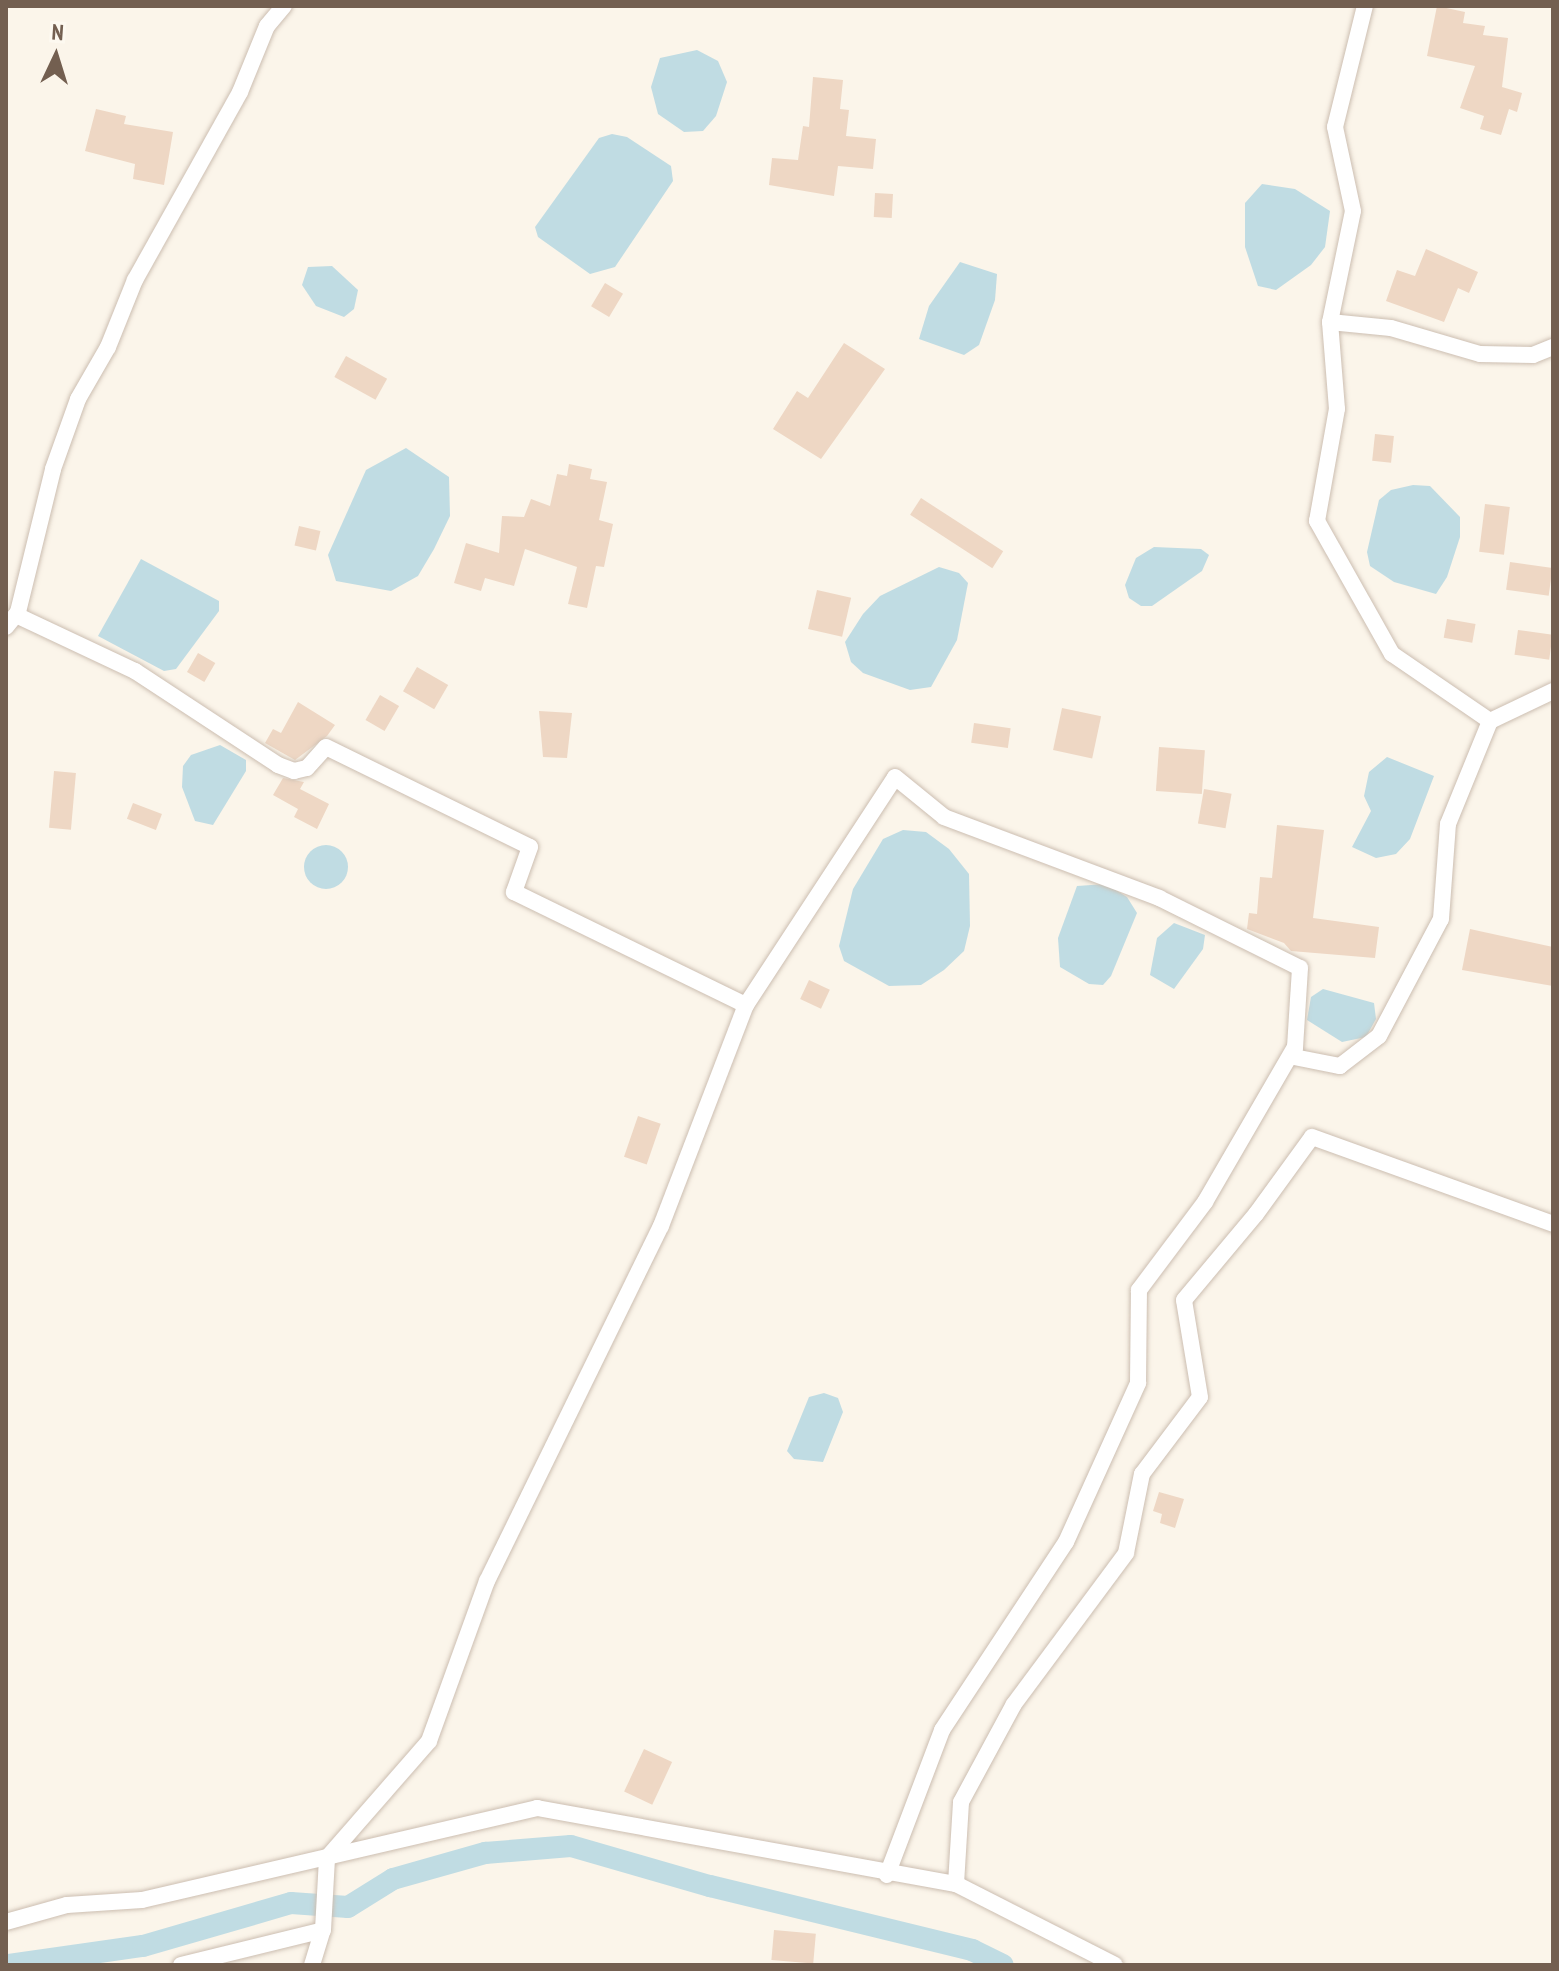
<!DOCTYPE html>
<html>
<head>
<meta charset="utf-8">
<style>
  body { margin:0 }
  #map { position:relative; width:1559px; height:1971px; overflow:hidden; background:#fbf5ea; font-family:"PT Sans Narrow",sans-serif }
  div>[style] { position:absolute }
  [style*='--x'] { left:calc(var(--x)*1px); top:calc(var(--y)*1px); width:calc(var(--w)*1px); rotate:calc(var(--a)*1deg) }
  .water>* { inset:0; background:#c0dce3 }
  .round { border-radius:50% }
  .canal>* { height:22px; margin:-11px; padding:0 11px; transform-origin:11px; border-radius:11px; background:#c0dce3 }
  .building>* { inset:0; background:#eed7c4; transform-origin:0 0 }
  .roads { filter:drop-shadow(0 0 2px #ccbeb1) drop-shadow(0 0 2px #ccbeb1) }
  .street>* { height:16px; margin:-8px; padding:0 8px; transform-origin:8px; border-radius:8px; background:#fff }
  span { translate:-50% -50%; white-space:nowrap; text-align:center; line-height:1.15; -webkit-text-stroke:6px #fdf9f0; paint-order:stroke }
  .frame { position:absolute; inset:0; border:8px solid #735f50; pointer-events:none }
  .north { position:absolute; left:16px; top:16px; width:80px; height:80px; -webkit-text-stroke:6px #fdf9f0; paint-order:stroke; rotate:4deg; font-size:22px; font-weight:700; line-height:32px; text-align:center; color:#735f50 }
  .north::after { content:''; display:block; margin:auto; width:28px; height:36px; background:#735f50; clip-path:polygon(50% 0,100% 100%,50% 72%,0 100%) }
</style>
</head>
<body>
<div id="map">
  <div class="water">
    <div style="clip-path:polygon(697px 50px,718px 61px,727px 82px,716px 116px,703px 131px,684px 132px,658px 114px,651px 87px,660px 58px)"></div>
    <div style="clip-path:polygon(612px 134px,627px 137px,671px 166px,673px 181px,615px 267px,590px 274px,538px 237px,535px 227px,599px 138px)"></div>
    <div style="clip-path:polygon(1262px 184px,1295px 189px,1330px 211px,1325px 247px,1311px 265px,1276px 290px,1258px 286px,1245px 247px,1245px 203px)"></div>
    <div style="clip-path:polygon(960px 262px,997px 274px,995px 300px,979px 345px,964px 355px,919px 339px,929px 306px)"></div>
    <div style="clip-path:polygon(332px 266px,358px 290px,354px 309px,344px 317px,316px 306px,302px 285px,308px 267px)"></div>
    <div style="clip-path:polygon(406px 448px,449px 477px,450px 516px,434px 549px,418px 576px,391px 591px,336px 581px,328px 555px,366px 470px)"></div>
    <div style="clip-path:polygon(1413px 485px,1430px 486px,1460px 517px,1460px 537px,1447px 577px,1436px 594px,1394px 582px,1370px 566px,1367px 552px,1379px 500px,1391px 490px)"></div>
    <div style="clip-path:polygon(1154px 547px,1201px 549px,1209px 555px,1202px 571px,1152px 606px,1141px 606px,1129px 598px,1125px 585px,1136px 558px)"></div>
    <div style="clip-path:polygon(141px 559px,219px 601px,219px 611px,176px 669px,164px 671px,98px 636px)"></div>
    <div style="clip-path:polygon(939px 567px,959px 573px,968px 583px,957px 640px,931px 687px,910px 690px,863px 673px,851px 662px,845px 642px,863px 614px,880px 596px)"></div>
    <div style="clip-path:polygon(220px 745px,246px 760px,246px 771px,213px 825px,195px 821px,182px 787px,183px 766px,191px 755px)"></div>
    <div style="clip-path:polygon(1387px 757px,1434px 776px,1410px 839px,1396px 854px,1376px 858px,1352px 847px,1371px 811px,1364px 796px,1369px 772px)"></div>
    <div style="clip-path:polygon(903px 830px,926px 832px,949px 849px,969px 874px,970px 926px,964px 951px,944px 970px,921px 985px,889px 986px,844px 961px,839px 946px,853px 889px,883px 839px)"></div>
    <div class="round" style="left:304px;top:845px;width:44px;height:44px"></div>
    <div style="clip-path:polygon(1106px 884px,1127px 897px,1137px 913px,1111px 976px,1103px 985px,1089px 984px,1060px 967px,1058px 938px,1077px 886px)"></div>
    <div style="clip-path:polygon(1174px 923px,1205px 935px,1203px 949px,1174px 989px,1150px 975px,1157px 938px)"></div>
    <div style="clip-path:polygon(1323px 989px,1374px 1003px,1376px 1019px,1366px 1037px,1342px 1042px,1307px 1020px,1311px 997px)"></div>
    <div style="clip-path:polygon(824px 1393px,838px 1398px,843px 1412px,823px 1462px,794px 1459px,787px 1451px,809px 1397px)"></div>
  </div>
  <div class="canal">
    <div style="--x:9;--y:1965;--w:135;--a:-8.1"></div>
    <div style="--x:143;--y:1946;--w:154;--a:-16.2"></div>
    <div style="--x:291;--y:1903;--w:57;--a:4"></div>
    <div style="--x:348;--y:1907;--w:53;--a:-31.9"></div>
    <div style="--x:393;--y:1879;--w:96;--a:-15.8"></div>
    <div style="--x:485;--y:1853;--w:86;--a:-4.7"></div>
    <div style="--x:571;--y:1846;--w:145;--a:16.1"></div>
    <div style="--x:710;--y:1886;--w:270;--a:13.7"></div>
    <div style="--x:972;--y:1950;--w:34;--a:26"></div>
  </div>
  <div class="building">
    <div style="clip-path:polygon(1437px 6px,1465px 12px,1463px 23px,1485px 26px,1483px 35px,1508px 38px,1502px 87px,1522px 93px,1517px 112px,1509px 109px,1501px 135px,1480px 129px,1484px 116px,1460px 108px,1475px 66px,1427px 56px)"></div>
    <div style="clip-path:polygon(813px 77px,843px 80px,840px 109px,849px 110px,846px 136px,876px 139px,873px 169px,838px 166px,834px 196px,769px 185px,772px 158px,798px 160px,803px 126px,809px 127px)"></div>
    <div style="clip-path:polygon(96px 109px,126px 116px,124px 124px,173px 132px,164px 185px,133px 179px,135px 164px,85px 151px)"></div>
    <div style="left:875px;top:193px;width:18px;height:24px;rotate:3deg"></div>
    <div style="clip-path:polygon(1426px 249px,1478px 272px,1469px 293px,1458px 288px,1444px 322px,1386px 301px,1397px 270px,1415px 276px)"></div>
    <div style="left:605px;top:283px;width:21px;height:27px;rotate:31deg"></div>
    <div style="clip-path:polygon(844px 343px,885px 369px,821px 459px,773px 429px,797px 391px,808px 398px)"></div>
    <div style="left:346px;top:356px;width:47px;height:24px;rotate:29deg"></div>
    <div style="left:1375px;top:434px;width:19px;height:27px;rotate:6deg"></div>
    <div style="clip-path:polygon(569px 464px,592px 469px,590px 479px,607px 482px,599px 520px,613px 524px,604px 567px,596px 566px,587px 608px,568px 604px,577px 567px,525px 549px,514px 586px,485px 578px,481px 591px,454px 583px,466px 543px,499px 553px,502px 516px,524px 517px,531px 499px,550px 506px,557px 474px,567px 476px)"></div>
    <div style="left:921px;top:498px;width:98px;height:20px;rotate:33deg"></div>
    <div style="left:1485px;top:504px;width:25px;height:48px;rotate:7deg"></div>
    <div style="left:299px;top:526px;width:22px;height:20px;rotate:13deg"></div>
    <div style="left:1510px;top:562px;width:43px;height:28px;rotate:8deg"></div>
    <div style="left:817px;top:590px;width:35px;height:40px;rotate:13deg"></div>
    <div style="left:1447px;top:619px;width:29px;height:19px;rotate:10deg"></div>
    <div style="left:1518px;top:630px;width:35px;height:25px;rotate:8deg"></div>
    <div style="left:198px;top:653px;width:20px;height:22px;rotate:30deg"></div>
    <div style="left:417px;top:667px;width:36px;height:28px;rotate:30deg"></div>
    <div style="left:380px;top:695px;width:22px;height:29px;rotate:30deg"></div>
    <div style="clip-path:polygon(298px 702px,335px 725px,327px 736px,295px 760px,265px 743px,273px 729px,281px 733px)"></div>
    <div style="left:1062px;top:708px;width:40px;height:43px;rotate:12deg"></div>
    <div style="clip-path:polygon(539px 711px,572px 713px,567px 758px,543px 757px)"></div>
    <div style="left:974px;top:723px;width:37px;height:20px;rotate:8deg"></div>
    <div style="left:1159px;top:747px;width:46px;height:44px;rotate:4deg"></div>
    <div style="left:54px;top:771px;width:22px;height:57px;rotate:5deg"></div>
    <div style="clip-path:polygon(283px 778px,304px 782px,300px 789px,329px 804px,317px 829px,294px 817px,298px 809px,273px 795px)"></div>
    <div style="left:1204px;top:789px;width:28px;height:35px;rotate:10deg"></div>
    <div style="left:133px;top:803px;width:31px;height:17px;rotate:21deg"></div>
    <div style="clip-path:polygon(1277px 825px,1324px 830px,1313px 918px,1379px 927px,1375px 958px,1291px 951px,1284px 943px,1247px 929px,1249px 913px,1257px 914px,1260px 877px,1272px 878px)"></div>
    <div style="clip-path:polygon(1470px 929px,1553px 947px,1553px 986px,1462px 970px)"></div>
    <div style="left:809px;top:980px;width:23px;height:21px;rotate:25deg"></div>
    <div style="left:638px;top:1116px;width:24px;height:43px;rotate:19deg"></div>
    <div style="clip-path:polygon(1159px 1492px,1184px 1499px,1175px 1528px,1160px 1523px,1162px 1514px,1153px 1511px)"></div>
    <div style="left:644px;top:1749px;width:31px;height:47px;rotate:25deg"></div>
    <div style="left:774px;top:1930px;width:42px;height:30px;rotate:5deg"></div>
  </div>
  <div class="roads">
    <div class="street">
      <div style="--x:1330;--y:322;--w:61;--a:5.6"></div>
      <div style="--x:1391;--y:328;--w:93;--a:16.3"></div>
      <div style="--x:1480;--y:354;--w:53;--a:1.1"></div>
      <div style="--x:1533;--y:355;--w:22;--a:-22"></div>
      <div style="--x:16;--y:615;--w:132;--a:25.2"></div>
      <div style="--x:135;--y:671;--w:171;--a:33.3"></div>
      <div style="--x:278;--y:765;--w:17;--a:21"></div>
      <div style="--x:294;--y:771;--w:13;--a:-13"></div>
      <div style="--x:307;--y:768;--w:28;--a:-48"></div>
      <div style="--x:326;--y:747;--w:227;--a:26.1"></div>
      <div style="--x:530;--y:847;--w:48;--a:109.6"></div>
      <div style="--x:514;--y:892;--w:258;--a:26"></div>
      <div style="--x:6;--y:627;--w:19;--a:-51"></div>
      <div style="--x:18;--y:612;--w:147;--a:-76.2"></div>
      <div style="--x:53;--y:469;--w:74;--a:-70.3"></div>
      <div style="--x:78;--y:399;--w:60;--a:-60"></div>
      <div style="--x:108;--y:347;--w:72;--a:-68.1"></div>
      <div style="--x:135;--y:280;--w:215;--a:-60.8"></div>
      <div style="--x:240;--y:92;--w:71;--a:-67.8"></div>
      <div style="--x:267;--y:26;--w:26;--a:-50"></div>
      <div style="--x:1490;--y:721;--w:70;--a:-25.5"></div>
      <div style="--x:887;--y:1875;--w:155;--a:-69.2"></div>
      <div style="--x:942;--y:1730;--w:225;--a:-56.6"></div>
      <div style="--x:1066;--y:1542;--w:175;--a:-65.6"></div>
      <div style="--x:1138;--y:1383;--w:93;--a:-89.4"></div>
      <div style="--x:1139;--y:1290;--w:110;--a:-53.1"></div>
      <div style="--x:1205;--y:1202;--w:179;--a:-59.9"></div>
      <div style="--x:1295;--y:1047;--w:10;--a:96"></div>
      <div style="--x:1294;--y:1057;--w:47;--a:11.1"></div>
      <div style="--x:1340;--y:1066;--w:49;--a:-37.6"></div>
      <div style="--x:1379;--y:1036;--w:132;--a:-62.1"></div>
      <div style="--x:1441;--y:919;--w:95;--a:-85.8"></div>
      <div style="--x:1448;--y:824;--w:111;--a:-67.8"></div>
      <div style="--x:1490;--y:721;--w:119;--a:-145.6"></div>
      <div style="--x:1392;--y:654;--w:153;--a:-119.4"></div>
      <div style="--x:1317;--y:521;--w:114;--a:-79.9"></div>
      <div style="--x:1337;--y:409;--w:87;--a:-94.6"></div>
      <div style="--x:1330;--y:322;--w:113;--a:-78.3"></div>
      <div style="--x:1353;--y:211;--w:86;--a:-102.1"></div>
      <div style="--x:1335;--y:127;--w:125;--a:-76.1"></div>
      <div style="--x:956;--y:1884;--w:82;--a:-86.5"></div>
      <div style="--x:961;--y:1802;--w:111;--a:-61.6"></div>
      <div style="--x:1014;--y:1704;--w:188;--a:-53.4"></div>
      <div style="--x:1126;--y:1553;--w:81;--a:-78.6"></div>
      <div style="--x:1142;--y:1474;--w:96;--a:-53"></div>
      <div style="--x:1200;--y:1397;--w:98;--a:-99.4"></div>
      <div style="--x:1184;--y:1300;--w:112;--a:-50.1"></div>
      <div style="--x:1256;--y:1214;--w:95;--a:-54"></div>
      <div style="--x:1312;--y:1137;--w:256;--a:19.8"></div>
      <div style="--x:6;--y:1922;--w:63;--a:-15.6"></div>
      <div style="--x:67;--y:1905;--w:75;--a:-3.8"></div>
      <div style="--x:142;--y:1900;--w:406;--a:-13.1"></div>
      <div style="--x:537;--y:1808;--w:426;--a:10.3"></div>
      <div style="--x:956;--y:1884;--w:178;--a:27"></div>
      <div style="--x:181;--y:1965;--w:146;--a:-13.8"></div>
      <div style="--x:312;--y:1965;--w:37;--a:-73"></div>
      <div style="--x:323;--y:1930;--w:72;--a:-86.8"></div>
      <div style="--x:327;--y:1858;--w:155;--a:-48.9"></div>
      <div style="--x:429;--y:1741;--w:170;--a:-70.1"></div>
      <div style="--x:487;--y:1581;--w:395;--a:-63.9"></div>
      <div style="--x:661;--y:1226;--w:237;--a:-69"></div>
      <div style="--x:746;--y:1005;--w:272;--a:-56.8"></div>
      <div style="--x:895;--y:777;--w:63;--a:39.2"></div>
      <div style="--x:944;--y:817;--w:230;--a:20.6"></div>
      <div style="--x:1159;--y:898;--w:157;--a:26.4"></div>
      <div style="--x:1300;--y:968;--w:79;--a:93.6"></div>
    </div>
  </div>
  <div class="frame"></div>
  <div class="north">N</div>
</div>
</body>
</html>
